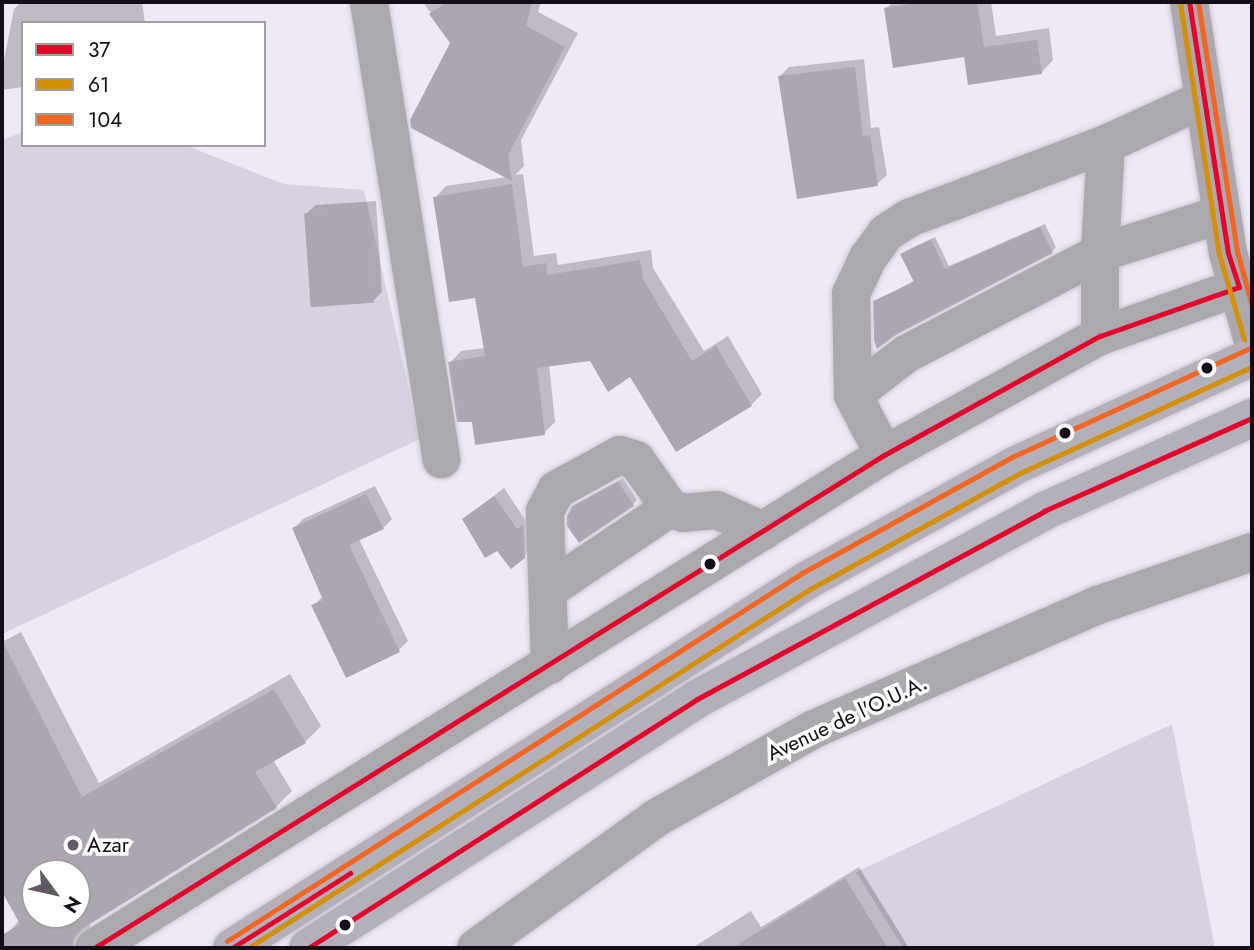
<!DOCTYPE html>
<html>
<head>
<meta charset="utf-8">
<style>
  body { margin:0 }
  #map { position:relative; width:1254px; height:950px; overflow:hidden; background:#f0e9f5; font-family:Jost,sans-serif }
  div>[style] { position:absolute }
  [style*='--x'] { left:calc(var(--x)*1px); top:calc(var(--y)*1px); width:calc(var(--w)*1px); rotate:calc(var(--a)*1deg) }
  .green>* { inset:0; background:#dad1e0 }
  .shadow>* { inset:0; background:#0003 }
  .building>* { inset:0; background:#ada6b1; transform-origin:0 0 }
  .roads { filter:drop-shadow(0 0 2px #cdc7d1) drop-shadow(0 0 2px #cdc7d1) }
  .minor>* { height:38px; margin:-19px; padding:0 19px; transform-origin:19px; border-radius:19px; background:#aba8ae }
  .highway>* { height:38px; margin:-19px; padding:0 19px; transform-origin:19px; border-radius:19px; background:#b4b0b9 }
  .bus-1>* { height:5px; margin:-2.5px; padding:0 2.5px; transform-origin:2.5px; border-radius:2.5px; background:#e4002b }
  .bus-2>* { height:5px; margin:-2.5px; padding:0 2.5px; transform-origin:2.5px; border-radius:2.5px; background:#d58f03 }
  .bus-3>* { height:5px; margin:-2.5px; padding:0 2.5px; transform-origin:2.5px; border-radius:2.5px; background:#f26522 }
  .dots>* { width:19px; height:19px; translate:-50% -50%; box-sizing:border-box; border:4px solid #fff; border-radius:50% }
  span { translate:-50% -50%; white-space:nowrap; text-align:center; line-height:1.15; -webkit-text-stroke:7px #fff; paint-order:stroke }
  .street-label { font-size:21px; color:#140d17 }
  .poi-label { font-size:21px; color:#140d17 }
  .left { translate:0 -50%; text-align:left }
  .frame { position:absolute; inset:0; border:4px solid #140d17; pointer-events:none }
  .legend { position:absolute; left:21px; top:21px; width:245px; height:126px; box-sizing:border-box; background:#fff; border:2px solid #a19ea2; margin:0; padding:9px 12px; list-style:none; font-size:21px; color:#140d17 }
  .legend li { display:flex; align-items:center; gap:14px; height:35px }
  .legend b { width:35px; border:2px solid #a19ea2 }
  .north { position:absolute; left:21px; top:859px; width:70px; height:70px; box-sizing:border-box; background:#fff; border:2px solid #a19ea2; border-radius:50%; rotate:123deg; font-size:19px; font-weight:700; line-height:28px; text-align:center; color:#140d17 }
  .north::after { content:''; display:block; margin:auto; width:24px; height:32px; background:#615a65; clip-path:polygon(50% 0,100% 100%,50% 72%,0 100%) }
</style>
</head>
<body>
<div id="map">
  <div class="green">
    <div style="clip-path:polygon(23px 132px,23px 145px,185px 145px,284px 184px,364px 190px,420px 439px,2px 634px,2px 140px)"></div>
    <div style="clip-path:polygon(1172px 724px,1215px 948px,903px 948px,856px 872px)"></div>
  </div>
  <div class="shadow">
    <div style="clip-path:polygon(21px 2px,142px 2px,145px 23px,23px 23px,23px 87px,2px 90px,2px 70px,14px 9px)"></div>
    <div style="clip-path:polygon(423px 2px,541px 2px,538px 12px,578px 33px,521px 140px,524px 166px,515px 175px,523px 174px,534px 256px,556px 253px,558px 265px,651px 250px,653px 268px,704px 351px,728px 336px,762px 394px,751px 405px,631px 375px,591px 359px,549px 364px,555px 422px,544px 433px,473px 421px,450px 363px,461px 351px,485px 348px,477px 296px,435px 198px,446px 186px,507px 177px,452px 43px)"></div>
    <div style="clip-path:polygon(893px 2px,991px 2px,996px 36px,1049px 28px,1053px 60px,1041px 73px,966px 55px,885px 9px)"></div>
    <div style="clip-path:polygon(864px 59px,871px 128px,879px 127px,887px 175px,877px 184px,780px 76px,789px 67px)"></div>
    <div style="clip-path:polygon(376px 201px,382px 292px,373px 301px,306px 214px,316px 205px)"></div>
    <div style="clip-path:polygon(1045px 224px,1056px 247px,1052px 252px,875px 302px,915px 280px,902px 254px,907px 250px,935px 237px,949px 266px)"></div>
    <div style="clip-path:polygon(623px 478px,637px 500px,633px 505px,574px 507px)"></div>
    <div style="clip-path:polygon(375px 486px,392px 519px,383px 528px,359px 539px,408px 641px,399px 650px,347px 675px,313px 606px,323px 596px,294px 528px,303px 519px)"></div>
    <div style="clip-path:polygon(504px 488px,526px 521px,533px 547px,523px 557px,498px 549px,464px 519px)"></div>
    <div style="clip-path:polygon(evenodd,21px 632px,99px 783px,290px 674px,321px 726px,305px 742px,273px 760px,292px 791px,276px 807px,90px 923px,90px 939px,81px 948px,7px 948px,2px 940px,20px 919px,2px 889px,2px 642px,21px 632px,35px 873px,77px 873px,77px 915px,35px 915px,35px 873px)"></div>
    <div style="clip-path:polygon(859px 867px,909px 948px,692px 948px,751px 911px,761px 927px)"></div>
  </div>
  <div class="building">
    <div style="clip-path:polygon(447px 2px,532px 2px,526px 26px,565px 47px,508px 155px,512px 181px,411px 128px,410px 120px,450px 43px,429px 14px)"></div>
    <div style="clip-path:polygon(923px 2px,977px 2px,984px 47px,1037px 40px,1042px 74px,968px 85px,964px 57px,893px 68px,884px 8px)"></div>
    <div style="clip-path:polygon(855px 67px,863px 136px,870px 135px,878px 186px,797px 199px,778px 76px)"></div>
    <div style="clip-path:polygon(512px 184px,523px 267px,546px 263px,547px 275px,640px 260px,643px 279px,692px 361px,716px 346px,752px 406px,676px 452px,630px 377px,608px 392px,590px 361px,537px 368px,545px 435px,475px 445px,472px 422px,457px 422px,448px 362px,485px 356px,475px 298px,449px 302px,433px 197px)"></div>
    <div style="left:367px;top:209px;width:94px;height:63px;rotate:86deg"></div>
    <div style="clip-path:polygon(1040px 227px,1053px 253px,896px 335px,877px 349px,874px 340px,873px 301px,914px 282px,900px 254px,931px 240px,945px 269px)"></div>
    <div style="clip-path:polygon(618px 481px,634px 506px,579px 543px,567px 526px,567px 516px,572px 506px)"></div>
    <div style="clip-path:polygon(366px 494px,384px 529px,349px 545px,400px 652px,346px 678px,311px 605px,323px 600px,292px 528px)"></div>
    <div style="clip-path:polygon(494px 496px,517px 529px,524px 524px,525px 558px,511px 569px,497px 551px,485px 558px,462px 519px)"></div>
    <div style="clip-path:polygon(evenodd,2px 640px,82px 797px,274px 689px,306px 743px,255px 772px,277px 808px,82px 929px,75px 937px,72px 948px,2px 948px,2px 935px,20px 924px,2px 892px,2px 640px,35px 873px,77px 873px,77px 915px,35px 915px,35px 873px)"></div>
    <div style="clip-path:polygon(845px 878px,888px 948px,732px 948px)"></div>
  </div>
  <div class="roads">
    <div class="minor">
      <div style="--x:369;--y:2;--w:463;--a:81"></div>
      <div style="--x:1189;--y:2;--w:254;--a:81.2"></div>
      <div style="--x:1228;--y:253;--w:87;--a:74.1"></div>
      <div style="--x:1204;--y:99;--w:108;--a:155.3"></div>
      <div style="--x:1106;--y:144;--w:109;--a:93.2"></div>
      <div style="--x:1100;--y:253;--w:128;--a:-17.7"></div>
      <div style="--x:853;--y:395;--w:101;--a:-91.1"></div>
      <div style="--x:851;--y:294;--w:40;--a:-65"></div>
      <div style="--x:868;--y:258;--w:31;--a:-54"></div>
      <div style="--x:886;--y:233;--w:27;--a:-33"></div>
      <div style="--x:909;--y:218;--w:210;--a:-20.6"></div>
      <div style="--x:884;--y:455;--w:68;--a:-117.3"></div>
      <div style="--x:853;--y:395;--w:67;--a:-37.7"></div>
      <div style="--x:906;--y:354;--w:219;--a:-27.5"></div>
      <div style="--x:1100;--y:253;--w:83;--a:90"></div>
      <div style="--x:548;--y:590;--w:147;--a:-33.9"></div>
      <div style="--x:550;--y:665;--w:154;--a:-91.9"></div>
      <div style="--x:545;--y:511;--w:24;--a:-62"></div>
      <div style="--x:556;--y:490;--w:73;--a:-28.7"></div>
      <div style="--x:620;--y:455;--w:17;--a:17"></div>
      <div style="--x:636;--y:460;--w:59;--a:54.7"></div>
      <div style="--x:670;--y:508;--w:14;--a:21"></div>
      <div style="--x:683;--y:513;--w:34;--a:-5"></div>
      <div style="--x:717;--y:510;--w:51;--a:24.5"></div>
      <div style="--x:94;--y:948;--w:931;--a:-31.97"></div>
      <div style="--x:884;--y:455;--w:247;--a:-28.9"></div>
      <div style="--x:1100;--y:336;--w:147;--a:-19.4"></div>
      <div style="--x:476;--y:948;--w:222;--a:-35.8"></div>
      <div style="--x:656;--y:818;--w:181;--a:-29.4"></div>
      <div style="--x:814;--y:729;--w:310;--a:-23.6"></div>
      <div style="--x:1098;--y:605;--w:163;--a:-19"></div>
    </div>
    <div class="highway">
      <div style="--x:232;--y:948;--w:681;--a:-32.59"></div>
      <div style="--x:806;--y:581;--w:240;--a:-28.9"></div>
      <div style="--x:1016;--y:465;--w:260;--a:-24.6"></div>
      <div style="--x:308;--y:948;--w:462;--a:-32.6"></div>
      <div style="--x:697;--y:699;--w:395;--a:-28.4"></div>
      <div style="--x:1044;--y:511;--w:228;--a:-24.1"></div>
    </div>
  </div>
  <div class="bus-1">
    <div style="--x:94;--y:948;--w:931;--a:-31.97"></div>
    <div style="--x:884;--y:455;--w:247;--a:-28.9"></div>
    <div style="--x:1100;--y:336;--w:147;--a:-19.4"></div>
    <div style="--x:1239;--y:287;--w:36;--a:-108"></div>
    <div style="--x:1228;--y:253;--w:254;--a:-98.8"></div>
    <div style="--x:232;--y:948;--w:140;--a:-32.4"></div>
    <div style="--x:308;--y:948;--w:462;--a:-32.6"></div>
    <div style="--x:697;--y:699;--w:395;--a:-28.4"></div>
    <div style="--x:1044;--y:511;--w:228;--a:-24.1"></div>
  </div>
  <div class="bus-2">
    <div style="--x:1180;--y:3;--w:254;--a:81.2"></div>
    <div style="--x:1219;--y:254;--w:89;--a:73.6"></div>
    <div style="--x:248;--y:948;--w:667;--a:-32.57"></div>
    <div style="--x:810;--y:589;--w:240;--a:-28.9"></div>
    <div style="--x:1020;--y:473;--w:255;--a:-24.6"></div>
  </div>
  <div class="bus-3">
    <div style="--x:1198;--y:2;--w:252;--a:81.1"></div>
    <div style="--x:1237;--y:251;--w:57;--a:74.7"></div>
    <div style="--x:227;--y:941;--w:683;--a:-32.62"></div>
    <div style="--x:802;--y:573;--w:240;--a:-28.9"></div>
    <div style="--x:1012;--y:457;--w:260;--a:-24.6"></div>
  </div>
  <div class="dots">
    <div style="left:1207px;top:368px;background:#140d17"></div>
    <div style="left:1065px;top:433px;background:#140d17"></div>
    <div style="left:710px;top:564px;background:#140d17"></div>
    <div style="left:73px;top:845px;background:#615a65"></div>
    <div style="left:345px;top:925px;background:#140d17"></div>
  </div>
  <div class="street-label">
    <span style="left:847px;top:718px;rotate:-25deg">Avenue de l'O.U.A.</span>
  </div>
  <div class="poi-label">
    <span class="left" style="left:87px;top:845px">Azar</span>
  </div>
  <div class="frame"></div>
  <ul class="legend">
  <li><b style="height:9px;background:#e4002b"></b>37</li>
  <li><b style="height:9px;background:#d58f03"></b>61</li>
  <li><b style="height:9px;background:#f26522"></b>104</li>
  </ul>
  <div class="north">N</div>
</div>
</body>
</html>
